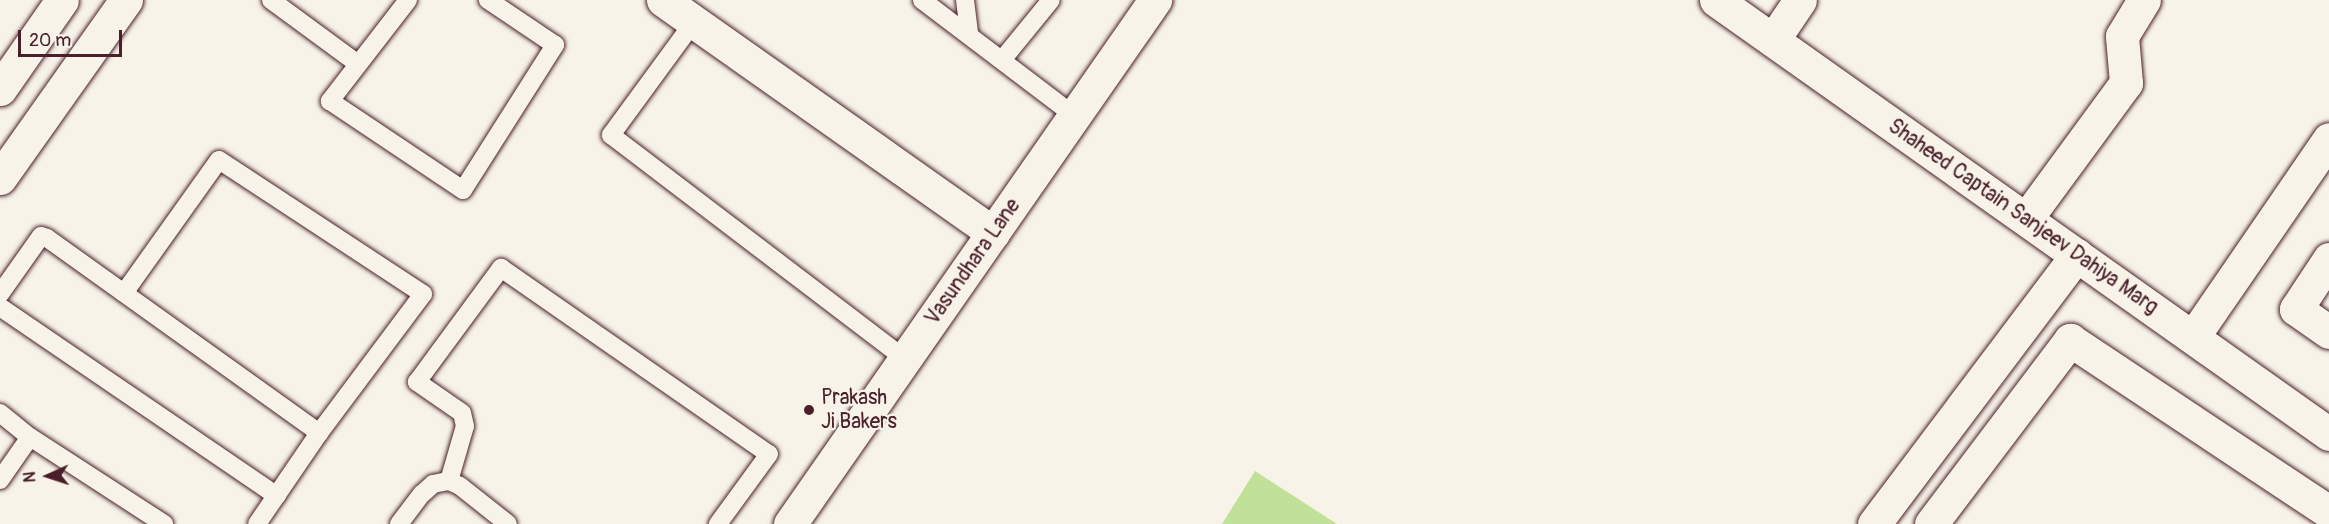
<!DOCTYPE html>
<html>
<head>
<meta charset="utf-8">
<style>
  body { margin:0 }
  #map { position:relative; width:2329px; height:524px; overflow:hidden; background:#f7f3e8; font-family:Pangolin,sans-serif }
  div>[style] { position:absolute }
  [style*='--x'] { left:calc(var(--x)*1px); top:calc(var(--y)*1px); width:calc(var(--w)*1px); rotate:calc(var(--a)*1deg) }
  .green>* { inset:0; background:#c1e19a }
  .roads { filter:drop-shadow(0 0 2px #4a1f2b) drop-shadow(0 0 2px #4a1f2b) }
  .service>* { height:18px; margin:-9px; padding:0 9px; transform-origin:9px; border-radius:9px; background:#f7f3e8 }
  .minor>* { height:33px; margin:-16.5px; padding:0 16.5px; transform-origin:16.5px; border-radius:16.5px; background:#f7f3e8 }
  .dots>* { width:16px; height:16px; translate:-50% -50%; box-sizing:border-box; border:3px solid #f7f3e8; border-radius:50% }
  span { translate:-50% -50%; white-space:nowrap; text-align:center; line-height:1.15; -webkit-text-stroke:4.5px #f7f3e8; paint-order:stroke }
  .street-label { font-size:21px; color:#4a1f2b }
  .poi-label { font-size:21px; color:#4a1f2b }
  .left { translate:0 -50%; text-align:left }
  .north { position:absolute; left:18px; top:446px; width:60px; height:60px; -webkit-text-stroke:4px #f7f3e8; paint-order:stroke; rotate:267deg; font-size:16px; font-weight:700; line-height:24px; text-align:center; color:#4a1f2b }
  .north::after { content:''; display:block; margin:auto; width:21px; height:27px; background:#4a1f2b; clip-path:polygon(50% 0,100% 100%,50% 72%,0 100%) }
  .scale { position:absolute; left:18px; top:30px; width:104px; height:27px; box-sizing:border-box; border:3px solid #4a1f2b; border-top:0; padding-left:8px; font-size:18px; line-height:21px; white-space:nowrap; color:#4a1f2b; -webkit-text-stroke:4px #f7f3e8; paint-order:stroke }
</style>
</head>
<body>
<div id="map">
  <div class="green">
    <div style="clip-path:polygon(1255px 471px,1337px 524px,1222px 524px)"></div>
  </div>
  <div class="roads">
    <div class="service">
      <div style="--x:271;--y:0;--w:108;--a:36.3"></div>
      <div style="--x:408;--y:0;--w:128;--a:127.7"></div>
      <div style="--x:330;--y:101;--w:160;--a:33.8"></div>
      <div style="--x:463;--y:190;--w:172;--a:-57.6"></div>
      <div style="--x:555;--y:45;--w:81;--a:-146.1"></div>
      <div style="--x:922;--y:0;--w:192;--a:37.2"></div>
      <div style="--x:965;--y:0;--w:35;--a:83"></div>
      <div style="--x:693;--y:23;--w:139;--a:126.2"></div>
      <div style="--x:611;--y:135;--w:370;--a:37.3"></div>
      <div style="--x:1002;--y:60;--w:77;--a:-50.8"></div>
      <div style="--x:124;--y:293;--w:163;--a:-54.5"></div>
      <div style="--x:219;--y:160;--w:244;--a:33.3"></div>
      <div style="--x:423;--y:294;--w:174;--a:126.8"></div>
      <div style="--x:319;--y:433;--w:110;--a:124.3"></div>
      <div style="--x:0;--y:294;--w:71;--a:-54.7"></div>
      <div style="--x:41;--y:236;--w:6;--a:18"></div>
      <div style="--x:47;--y:238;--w:335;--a:35.6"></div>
      <div style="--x:0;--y:307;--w:335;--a:34.3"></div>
      <div style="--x:0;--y:413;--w:38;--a:39"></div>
      <div style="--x:30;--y:437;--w:160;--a:33"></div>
      <div style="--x:0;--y:480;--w:52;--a:-55.1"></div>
      <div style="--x:449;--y:481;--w:57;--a:-73.8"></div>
      <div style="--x:465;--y:426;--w:13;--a:-103"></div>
      <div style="--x:462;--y:413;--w:55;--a:-145.4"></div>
      <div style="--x:417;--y:382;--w:142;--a:-53.6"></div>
      <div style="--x:501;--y:268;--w:326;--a:34.8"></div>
      <div style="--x:769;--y:454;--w:87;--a:126.1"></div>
      <div style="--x:399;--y:524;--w:38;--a:-53"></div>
      <div style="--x:422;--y:494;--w:15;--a:-42"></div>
      <div style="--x:433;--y:484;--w:16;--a:-11"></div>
      <div style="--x:449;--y:481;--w:12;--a:24"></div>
      <div style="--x:460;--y:486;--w:61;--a:38.4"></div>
    </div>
    <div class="minor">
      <div style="--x:663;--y:0;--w:404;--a:35.2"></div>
      <div style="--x:1716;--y:0;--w:751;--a:35.3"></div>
      <div style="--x:1773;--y:40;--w:48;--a:-56"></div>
      <div style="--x:0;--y:89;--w:108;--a:-55.1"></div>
      <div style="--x:0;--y:178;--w:218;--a:-54.7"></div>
      <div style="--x:2026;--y:219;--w:169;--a:-53.7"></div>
      <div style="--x:2126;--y:83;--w:47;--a:-94.9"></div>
      <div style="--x:2122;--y:36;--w:42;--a:-58.6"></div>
      <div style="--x:2329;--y:259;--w:60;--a:123.4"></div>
      <div style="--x:2296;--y:309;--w:40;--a:34.9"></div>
      <div style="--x:2193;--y:337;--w:240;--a:-55.5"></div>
      <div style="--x:790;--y:524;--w:639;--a:-55.14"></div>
      <div style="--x:1874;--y:524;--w:337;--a:-53"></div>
      <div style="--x:1931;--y:524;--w:231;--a:-52.9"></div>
      <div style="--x:2070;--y:340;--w:311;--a:33.6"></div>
    </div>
  </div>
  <div class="dots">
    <div style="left:809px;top:410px;background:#4a1f2b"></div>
  </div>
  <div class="street-label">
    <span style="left:2023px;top:217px;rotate:35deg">Shaheed Captain Sanjeev Dahiya Marg</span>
    <span style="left:973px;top:262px;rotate:-55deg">Vasundhara Lane</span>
  </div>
  <div class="poi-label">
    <span class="left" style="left:821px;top:410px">Prakash<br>Ji Bakers</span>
  </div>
  <div class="north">N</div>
  <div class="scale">20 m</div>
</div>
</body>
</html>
